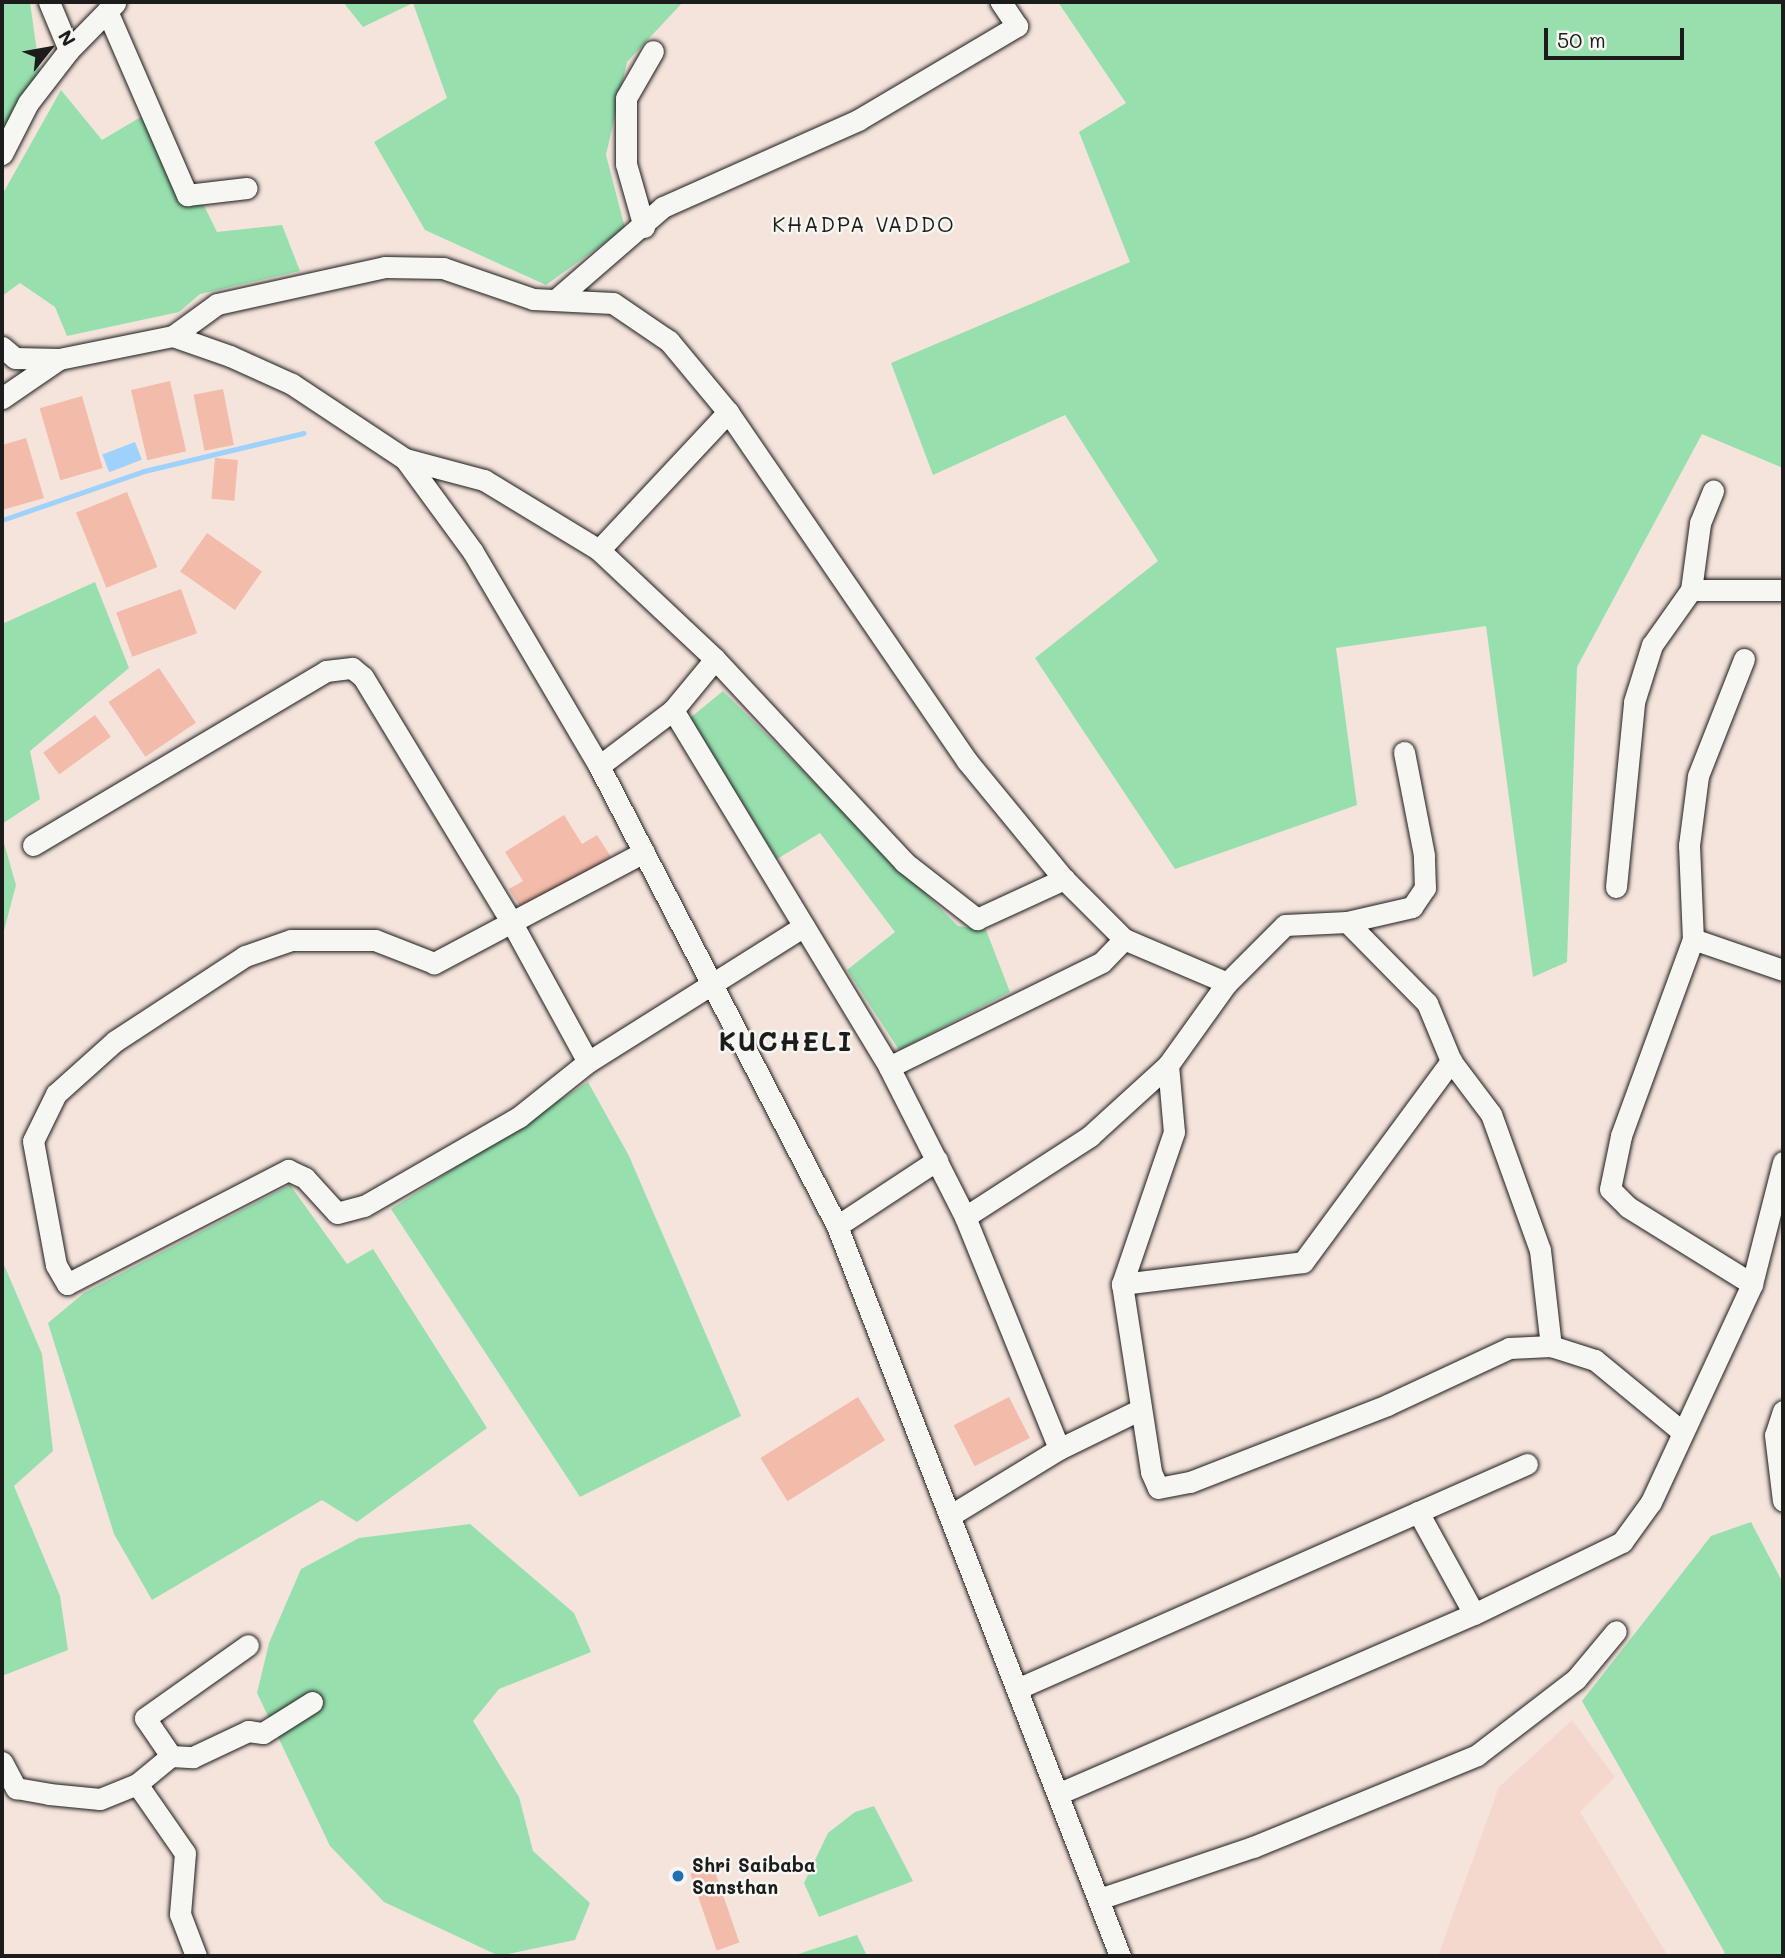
<!DOCTYPE html>
<html>
<head>
<meta charset="utf-8">
<style>
  body { margin:0 }
  #map { position:relative; width:1785px; height:1958px; overflow:hidden; background:#f5e4dc; font-family:Mali,sans-serif }
  div>[style] { position:absolute }
  [style*='--x'] { left:calc(var(--x)*1px); top:calc(var(--y)*1px); width:calc(var(--w)*1px); rotate:calc(var(--a)*1deg) }
  .built>* { inset:0; background:#f4d8cd }
  .green>* { inset:0; background:#97e0ae }
  .water>* { inset:0; background:#9ed2fc; transform-origin:0 0 }
  .stream>* { height:5px; margin:-2.5px; padding:0 2.5px; transform-origin:2.5px; border-radius:2.5px; background:#9ed2fc }
  .building>* { inset:0; background:#f3bba9; transform-origin:0 0 }
  .roads { filter:drop-shadow(0 0 2px #1c1c1c) drop-shadow(0 0 2px #1c1c1c) }
  .minor>* { height:21px; margin:-10.5px; padding:0 10.5px; transform-origin:10.5px; border-radius:10.5px; background:#f6f6f2 }
  .dots>* { width:19px; height:19px; translate:-50% -50%; box-sizing:border-box; border:4px solid #f6f6f2; border-radius:50% }
  span { translate:-50% -50%; white-space:nowrap; text-align:center; line-height:1.15; -webkit-text-stroke:5px #f6f6f2; paint-order:stroke }
  .poi-label { font-size:19px; color:#1c1c1c; font-weight:700 }
  .left { translate:0 -50%; text-align:left }
  .neighbourhood-label { font-size:21px; color:#1c1c1c; letter-spacing:2px }
  .district-label { font-size:26px; color:#1c1c1c; font-weight:700; letter-spacing:2px }
  .frame { position:absolute; inset:0; border:4px solid #1c1c1c; pointer-events:none }
  .north { position:absolute; left:14px; top:14px; width:70px; height:70px; -webkit-text-stroke:5px #f6f6f2; paint-order:stroke; rotate:59deg; font-size:19px; font-weight:700; line-height:28px; text-align:center; color:#1c1c1c }
  .north::after { content:''; display:block; margin:auto; width:24px; height:32px; background:#1c1c1c; clip-path:polygon(50% 0,100% 100%,50% 72%,0 100%) }
  .scale { position:absolute; left:1544px; top:28px; width:140px; height:32px; box-sizing:border-box; border:4px solid #1c1c1c; border-top:0; padding-left:9px; font-size:21px; line-height:24px; white-space:nowrap; color:#1c1c1c; -webkit-text-stroke:5px #f6f6f2; paint-order:stroke }
</style>
</head>
<body>
<div id="map">
  <div class="built">
    <div style="clip-path:polygon(1572px 1720px,1615px 1777px,1580px 1812px,1668px 1956px,1438px 1956px,1499px 1787px)"></div>
  </div>
  <div class="green">
    <div style="clip-path:polygon(2px 2px,30px 2px,40px 74px,2px 137px)"></div>
    <div style="clip-path:polygon(343px 2px,683px 2px,627px 62px,606px 155px,625px 228px,546px 285px,425px 230px,374px 142px,447px 98px,413px 3px,363px 27px)"></div>
    <div style="clip-path:polygon(1058px 2px,1783px 2px,1783px 468px,1702px 434px,1577px 667px,1567px 962px,1533px 977px,1486px 626px,1336px 648px,1357px 805px,1175px 869px,1035px 658px,1158px 561px,1065px 415px,933px 475px,891px 363px,1130px 262px,1079px 132px,1126px 103px)"></div>
    <div style="clip-path:polygon(61px 90px,102px 140px,156px 108px,217px 232px,282px 225px,300px 271px,200px 294px,179px 312px,67px 336px,55px 307px,20px 283px,2px 296px,2px 195px)"></div>
    <div style="clip-path:polygon(95px 582px,129px 668px,30px 751px,40px 799px,2px 824px,2px 624px)"></div>
    <div style="clip-path:polygon(723px 691px,958px 926px,986px 930px,1010px 992px,899px 1050px,847px 970px,895px 932px,820px 833px,777px 859px,690px 718px)"></div>
    <div style="clip-path:polygon(2px 836px,16px 885px,2px 938px)"></div>
    <div style="clip-path:polygon(588px 1082px,629px 1156px,741px 1416px,580px 1497px,391px 1209px)"></div>
    <div style="clip-path:polygon(290px 1185px,347px 1264px,373px 1249px,487px 1428px,357px 1522px,322px 1500px,152px 1600px,114px 1534px,48px 1323px,84px 1293px)"></div>
    <div style="clip-path:polygon(2px 1260px,42px 1354px,53px 1451px,14px 1486px,60px 1596px,68px 1650px,2px 1676px)"></div>
    <div style="clip-path:polygon(1751px 1522px,1783px 1583px,1783px 1956px,1719px 1956px,1725px 1953px,1582px 1701px,1711px 1536px)"></div>
    <div style="clip-path:polygon(470px 1524px,574px 1613px,591px 1652px,499px 1689px,473px 1721px,519px 1797px,533px 1851px,590px 1903px,575px 1940px,499px 1956px,384px 1902px,330px 1846px,257px 1693px,269px 1643px,301px 1569px,359px 1538px)"></div>
    <div style="clip-path:polygon(874px 1806px,913px 1881px,819px 1917px,804px 1883px,828px 1833px,855px 1812px)"></div>
    <div style="clip-path:polygon(857px 1935px,867px 1956px,792px 1956px)"></div>
  </div>
  <div class="water">
    <div style="left:135px;top:442px;width:19px;height:35px;rotate:69deg"></div>
  </div>
  <div class="stream">
    <div style="--x:2;--y:520;--w:150;--a:-19"></div>
    <div style="--x:144;--y:471;--w:164;--a:-13.4"></div>
  </div>
  <div class="building">
    <div style="left:170px;top:381px;width:72px;height:40px;rotate:77deg"></div>
    <div style="left:223px;top:389px;width:57px;height:30px;rotate:79deg"></div>
    <div style="left:82px;top:396px;width:75px;height:44px;rotate:74deg"></div>
    <div style="clip-path:polygon(26px 438px,44px 498px,2px 510px,2px 445px)"></div>
    <div style="left:215px;top:458px;width:23px;height:41px;rotate:5deg"></div>
    <div style="left:127px;top:492px;width:81px;height:55px;rotate:68deg"></div>
    <div style="left:207px;top:533px;width:67px;height:47px;rotate:35deg"></div>
    <div style="left:181px;top:589px;width:47px;height:69px;rotate:70deg"></div>
    <div style="left:159px;top:668px;width:66px;height:61px;rotate:56deg"></div>
    <div style="left:95px;top:715px;width:27px;height:64px;rotate:54deg"></div>
    <div style="clip-path:polygon(564px 815px,582px 844px,597px 835px,611px 857px,523px 911px,509px 889px,523px 881px,505px 852px)"></div>
    <div style="left:858px;top:1397px;width:51px;height:115px;rotate:58deg"></div>
    <div style="left:1009px;top:1397px;width:46px;height:62px;rotate:63deg"></div>
    <div style="left:713px;top:1866px;width:81px;height:24px;rotate:71deg"></div>
  </div>
  <div class="roads">
    <div class="minor">
      <div style="--x:49;--y:2;--w:52;--a:67.4"></div>
      <div style="--x:107;--y:11;--w:201;--a:66.5"></div>
      <div style="--x:187;--y:195;--w:60;--a:-6.7"></div>
      <div style="--x:2;--y:154;--w:57;--a:-63"></div>
      <div style="--x:28;--y:103;--w:67;--a:-52.3"></div>
      <div style="--x:69;--y:50;--w:66;--a:-45.6"></div>
      <div style="--x:644;--y:227;--w:66;--a:-105.9"></div>
      <div style="--x:626;--y:164;--w:66;--a:-90"></div>
      <div style="--x:626;--y:98;--w:54;--a:-60.1"></div>
      <div style="--x:559;--y:297;--w:138;--a:-40.9"></div>
      <div style="--x:663;--y:207;--w:214;--a:-24"></div>
      <div style="--x:858;--y:120;--w:185;--a:-30.6"></div>
      <div style="--x:1017;--y:26;--w:29;--a:-124"></div>
      <div style="--x:173;--y:336;--w:54;--a:-36"></div>
      <div style="--x:217;--y:304;--w:172;--a:-12.4"></div>
      <div style="--x:385;--y:267;--w:58;--a:1"></div>
      <div style="--x:443;--y:268;--w:95;--a:19"></div>
      <div style="--x:533;--y:299;--w:80;--a:2.9"></div>
      <div style="--x:613;--y:303;--w:68;--a:34.2"></div>
      <div style="--x:669;--y:341;--w:92;--a:50.3"></div>
      <div style="--x:728;--y:412;--w:423;--a:55.6"></div>
      <div style="--x:967;--y:761;--w:153;--a:50.6"></div>
      <div style="--x:1064;--y:879;--w:85;--a:45"></div>
      <div style="--x:1124;--y:939;--w:112;--a:23.1"></div>
      <div style="--x:2;--y:347;--w:17;--a:40"></div>
      <div style="--x:15;--y:358;--w:44;--a:1.3"></div>
      <div style="--x:59;--y:359;--w:116;--a:-11.4"></div>
      <div style="--x:173;--y:336;--w:60;--a:19.3"></div>
      <div style="--x:230;--y:356;--w:68;--a:24.3"></div>
      <div style="--x:292;--y:384;--w:136;--a:33.6"></div>
      <div style="--x:405;--y:459;--w:115;--a:53.8"></div>
      <div style="--x:473;--y:552;--w:248;--a:59.5"></div>
      <div style="--x:599;--y:766;--w:518;--a:62.64"></div>
      <div style="--x:837;--y:1226;--w:783;--a:68.81"></div>
      <div style="--x:2;--y:398;--w:69;--a:-34.4"></div>
      <div style="--x:405;--y:459;--w:82;--a:14.9"></div>
      <div style="--x:484;--y:480;--w:135;--a:31.3"></div>
      <div style="--x:599;--y:550;--w:159;--a:43.2"></div>
      <div style="--x:715;--y:659;--w:277;--a:47"></div>
      <div style="--x:904;--y:862;--w:93;--a:38"></div>
      <div style="--x:977;--y:919;--w:96;--a:-24.7"></div>
      <div style="--x:599;--y:550;--w:189;--a:-46.9"></div>
      <div style="--x:1691;--y:590;--w:92;--a:0"></div>
      <div style="--x:1744;--y:659;--w:126;--a:111.5"></div>
      <div style="--x:1698;--y:776;--w:70;--a:97.4"></div>
      <div style="--x:1689;--y:845;--w:94;--a:87.6"></div>
      <div style="--x:1693;--y:939;--w:210;--a:110.1"></div>
      <div style="--x:1621;--y:1136;--w:54;--a:101.7"></div>
      <div style="--x:1610;--y:1189;--w:25;--a:45"></div>
      <div style="--x:1628;--y:1207;--w:146;--a:31.8"></div>
      <div style="--x:673;--y:710;--w:417;--a:58.8"></div>
      <div style="--x:889;--y:1067;--w:168;--a:63.1"></div>
      <div style="--x:965;--y:1217;--w:250;--a:67.9"></div>
      <div style="--x:599;--y:766;--w:93;--a:-37.1"></div>
      <div style="--x:673;--y:710;--w:66;--a:-50.5"></div>
      <div style="--x:33;--y:845;--w:341;--a:-30.7"></div>
      <div style="--x:326;--y:671;--w:26;--a:-7"></div>
      <div style="--x:352;--y:668;--w:14;--a:39"></div>
      <div style="--x:363;--y:677;--w:290;--a:58.8"></div>
      <div style="--x:513;--y:925;--w:156;--a:61.3"></div>
      <div style="--x:644;--y:852;--w:238;--a:152.1"></div>
      <div style="--x:434;--y:963;--w:63;--a:-158.7"></div>
      <div style="--x:375;--y:940;--w:84;--a:180"></div>
      <div style="--x:291;--y:940;--w:49;--a:160.8"></div>
      <div style="--x:245;--y:956;--w:155;--a:146.8"></div>
      <div style="--x:115;--y:1041;--w:79;--a:138.1"></div>
      <div style="--x:56;--y:1094;--w:52;--a:116.1"></div>
      <div style="--x:33;--y:1141;--w:126;--a:79.5"></div>
      <div style="--x:56;--y:1265;--w:22;--a:60"></div>
      <div style="--x:67;--y:1284;--w:249;--a:-27.3"></div>
      <div style="--x:288;--y:1170;--w:19;--a:25"></div>
      <div style="--x:305;--y:1178;--w:47;--a:47.6"></div>
      <div style="--x:337;--y:1213;--w:28;--a:-15"></div>
      <div style="--x:364;--y:1206;--w:179;--a:-29.9"></div>
      <div style="--x:519;--y:1117;--w:88;--a:-38.6"></div>
      <div style="--x:588;--y:1062;--w:255;--a:-32.2"></div>
      <div style="--x:1616;--y:887;--w:186;--a:-84.4"></div>
      <div style="--x:1634;--y:702;--w:60;--a:-72.5"></div>
      <div style="--x:1652;--y:645;--w:67;--a:-54.7"></div>
      <div style="--x:1691;--y:590;--w:68;--a:-82.3"></div>
      <div style="--x:1700;--y:523;--w:35;--a:-68"></div>
      <div style="--x:1347;--y:922;--w:114;--a:45.4"></div>
      <div style="--x:1427;--y:1003;--w:63;--a:67.5"></div>
      <div style="--x:1451;--y:1061;--w:66;--a:53"></div>
      <div style="--x:1491;--y:1114;--w:145;--a:70.2"></div>
      <div style="--x:1540;--y:1250;--w:97;--a:83.5"></div>
      <div style="--x:1693;--y:939;--w:95;--a:19"></div>
      <div style="--x:1168;--y:1065;--w:67;--a:84.9"></div>
      <div style="--x:1174;--y:1132;--w:161;--a:108.9"></div>
      <div style="--x:1122;--y:1284;--w:190;--a:81.2"></div>
      <div style="--x:1151;--y:1472;--w:17;--a:66"></div>
      <div style="--x:1158;--y:1488;--w:33;--a:-11"></div>
      <div style="--x:1190;--y:1482;--w:212;--a:-21.3"></div>
      <div style="--x:1387;--y:1405;--w:135;--a:-25"></div>
      <div style="--x:1509;--y:1348;--w:42;--a:-2.7"></div>
      <div style="--x:1551;--y:1346;--w:46;--a:17.7"></div>
      <div style="--x:1595;--y:1360;--w:110;--a:39.5"></div>
      <div style="--x:889;--y:1067;--w:237;--a:-26.2"></div>
      <div style="--x:1102;--y:962;--w:32;--a:-46"></div>
      <div style="--x:965;--y:1217;--w:149;--a:-32.9"></div>
      <div style="--x:1090;--y:1136;--w:105;--a:-42.3"></div>
      <div style="--x:1168;--y:1065;--w:101;--a:-54.3"></div>
      <div style="--x:1227;--y:983;--w:82;--a:-45"></div>
      <div style="--x:1285;--y:925;--w:62;--a:-2.8"></div>
      <div style="--x:1347;--y:922;--w:67;--a:-13"></div>
      <div style="--x:1412;--y:907;--w:23;--a:-56"></div>
      <div style="--x:1425;--y:888;--w:33;--a:-92"></div>
      <div style="--x:1424;--y:855;--w:105;--a:-101"></div>
      <div style="--x:837;--y:1226;--w:120;--a:-33.4"></div>
      <div style="--x:1122;--y:1284;--w:182;--a:-6.9"></div>
      <div style="--x:1303;--y:1262;--w:250;--a:-53.6"></div>
      <div style="--x:1783;--y:1411;--w:25;--a:108"></div>
      <div style="--x:1775;--y:1435;--w:66;--a:83.1"></div>
      <div style="--x:1418;--y:1512;--w:119;--a:-23.8"></div>
      <div style="--x:951;--y:1515;--w:127;--a:-31.4"></div>
      <div style="--x:1059;--y:1449;--w:91;--a:-26"></div>
      <div style="--x:1019;--y:1688;--w:436;--a:-23.8"></div>
      <div style="--x:1418;--y:1512;--w:116;--a:61.2"></div>
      <div style="--x:171;--y:1756;--w:22;--a:3"></div>
      <div style="--x:193;--y:1757;--w:61;--a:-25.3"></div>
      <div style="--x:248;--y:1731;--w:15;--a:8"></div>
      <div style="--x:263;--y:1733;--w:58;--a:-32.3"></div>
      <div style="--x:2;--y:1762;--w:30;--a:62"></div>
      <div style="--x:16;--y:1788;--w:34;--a:10"></div>
      <div style="--x:49;--y:1794;--w:51;--a:5.6"></div>
      <div style="--x:100;--y:1799;--w:40;--a:-22"></div>
      <div style="--x:137;--y:1784;--w:84;--a:55.2"></div>
      <div style="--x:185;--y:1853;--w:61;--a:94.7"></div>
      <div style="--x:180;--y:1914;--w:45;--a:69.1"></div>
      <div style="--x:137;--y:1784;--w:44;--a:-39.5"></div>
      <div style="--x:171;--y:1756;--w:46;--a:-124.4"></div>
      <div style="--x:145;--y:1718;--w:126;--a:-35.3"></div>
      <div style="--x:1060;--y:1793;--w:451;--a:-23.4"></div>
      <div style="--x:1474;--y:1614;--w:165;--a:-25.9"></div>
      <div style="--x:1622;--y:1542;--w:49;--a:-54.1"></div>
      <div style="--x:1651;--y:1502;--w:240;--a:-65.1"></div>
      <div style="--x:1752;--y:1284;--w:126;--a:-75.7"></div>
      <div style="--x:1099;--y:1899;--w:163;--a:-18.7"></div>
      <div style="--x:1253;--y:1847;--w:242;--a:-22.3"></div>
      <div style="--x:1477;--y:1755;--w:125;--a:-37.5"></div>
      <div style="--x:1576;--y:1679;--w:62;--a:-50.2"></div>
    </div>
  </div>
  <div class="dots">
    <div style="left:678px;top:1876px;background:#1f6fb2"></div>
  </div>
  <div class="poi-label">
    <span class="left" style="left:692px;top:1876px">Shri Saibaba<br>Sansthan</span>
  </div>
  <div class="neighbourhood-label">
    <span style="left:864px;top:224px">KHADPA VADDO</span>
  </div>
  <div class="district-label">
    <span style="left:786px;top:1042px">KUCHELI</span>
  </div>
  <div class="frame"></div>
  <div class="north">N</div>
  <div class="scale">50 m</div>
</div>
</body>
</html>
